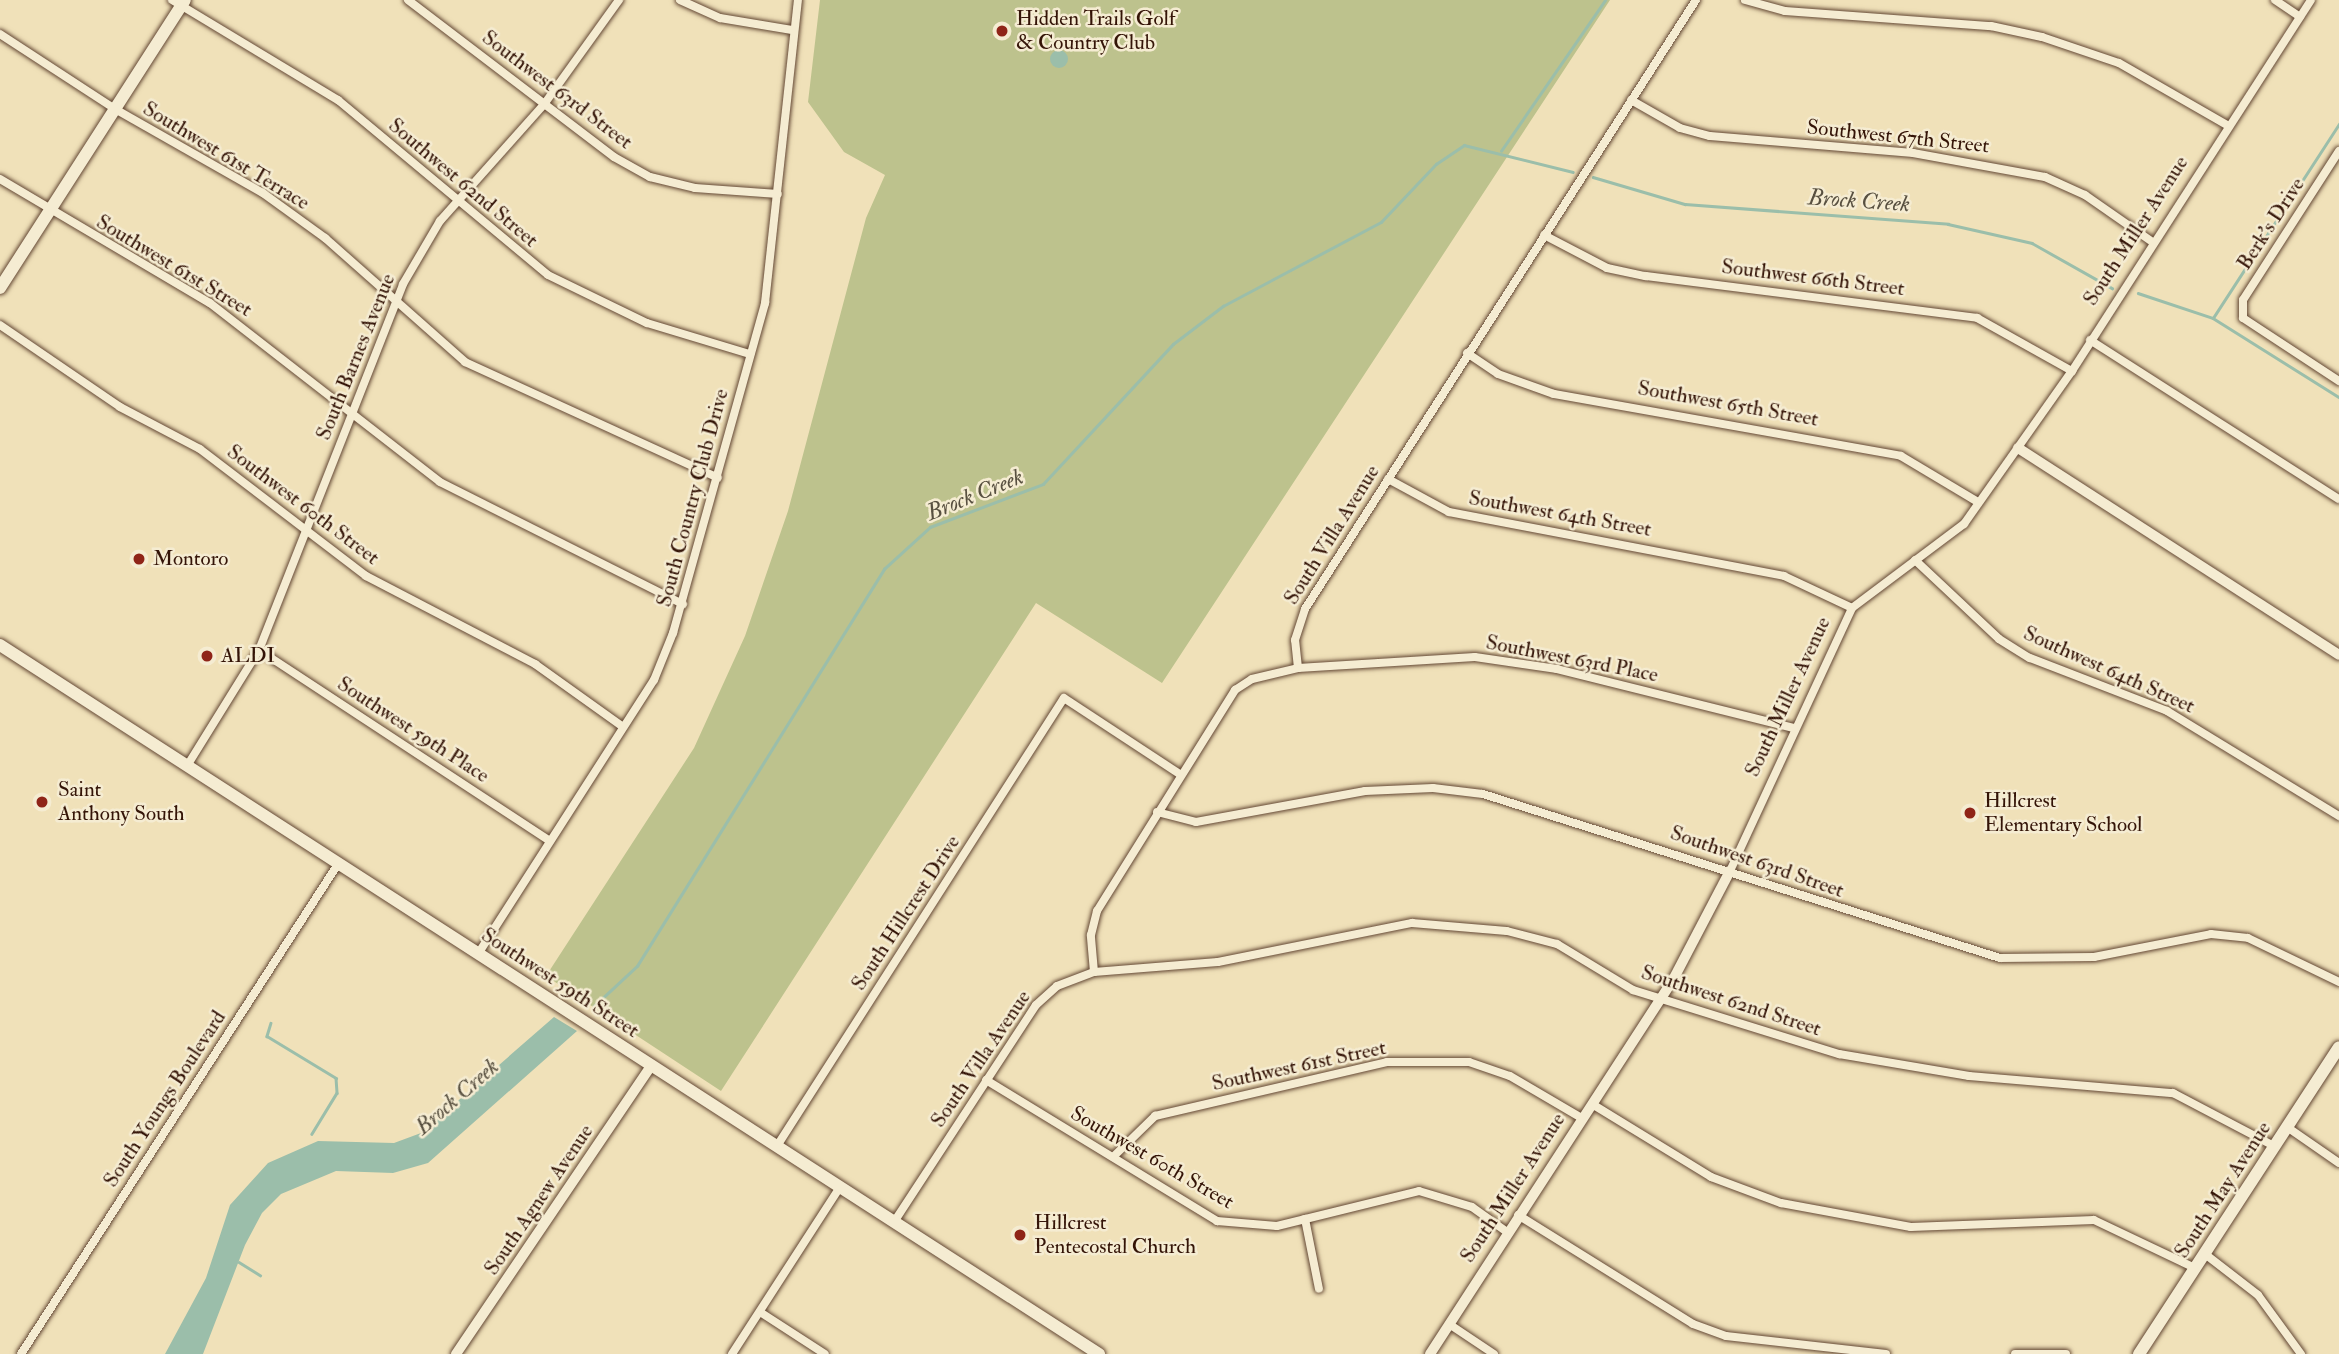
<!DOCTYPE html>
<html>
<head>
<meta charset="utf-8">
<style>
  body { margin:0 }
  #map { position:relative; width:2339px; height:1354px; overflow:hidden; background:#f0e1b9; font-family:"IM FELL Double Pica",serif }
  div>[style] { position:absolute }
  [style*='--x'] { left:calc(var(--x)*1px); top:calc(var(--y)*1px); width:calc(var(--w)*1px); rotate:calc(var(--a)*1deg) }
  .green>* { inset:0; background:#bdc28d }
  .water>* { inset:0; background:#9bbeaa }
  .round { border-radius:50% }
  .stream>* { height:2.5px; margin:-1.25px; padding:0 1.25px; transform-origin:1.25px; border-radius:1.25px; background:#9bbeaa }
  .roads { filter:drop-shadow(0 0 2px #634734) drop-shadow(0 0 2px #634734) }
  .minor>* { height:8px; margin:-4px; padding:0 4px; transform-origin:4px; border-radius:4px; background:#f5ecd2 }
  .tertiary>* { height:10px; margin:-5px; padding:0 5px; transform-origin:5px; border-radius:5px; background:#f5ecd2 }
  .secondary>* { height:12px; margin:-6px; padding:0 6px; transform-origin:6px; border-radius:6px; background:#f5ecd2 }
  .dots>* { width:19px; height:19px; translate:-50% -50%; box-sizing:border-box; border:4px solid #f5ecd2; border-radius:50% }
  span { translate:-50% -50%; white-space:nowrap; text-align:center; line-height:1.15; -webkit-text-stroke:5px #f5ecd2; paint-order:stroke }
  .poi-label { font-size:21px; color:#341407 }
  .left { translate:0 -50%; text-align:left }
  .street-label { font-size:21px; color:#341407 }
  .water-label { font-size:23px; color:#585040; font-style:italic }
</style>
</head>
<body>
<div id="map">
  <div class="green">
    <div style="clip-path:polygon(820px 0,1610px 0,1162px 683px,1036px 603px,721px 1091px,546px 976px,694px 748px,745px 636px,788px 511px,866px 218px,885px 175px,844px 152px,808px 102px)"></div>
  </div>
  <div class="water">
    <div class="round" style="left:1050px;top:50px;width:18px;height:18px"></div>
    <div style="clip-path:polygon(554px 1017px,577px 1031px,428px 1163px,393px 1173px,336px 1171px,281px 1194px,262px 1213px,245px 1245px,203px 1354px,165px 1354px,206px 1278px,230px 1205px,268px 1163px,318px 1141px,394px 1143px,421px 1133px)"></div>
  </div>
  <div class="stream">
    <div style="--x:1501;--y:151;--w:183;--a:-55.4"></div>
    <div style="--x:1593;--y:177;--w:96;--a:16.4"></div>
    <div style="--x:1685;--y:204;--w:264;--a:4.3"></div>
    <div style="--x:1948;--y:224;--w:86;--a:12.7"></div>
    <div style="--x:2032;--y:243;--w:92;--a:29.4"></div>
    <div style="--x:2138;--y:293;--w:79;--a:18.4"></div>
    <div style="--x:2213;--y:318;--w:149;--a:32.1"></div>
    <div style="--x:2213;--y:318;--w:231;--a:-57"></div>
    <div style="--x:594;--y:1006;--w:59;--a:-42.9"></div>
    <div style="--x:637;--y:966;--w:468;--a:-58.1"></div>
    <div style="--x:884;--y:569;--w:62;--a:-42.4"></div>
    <div style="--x:930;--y:527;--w:121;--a:-20.8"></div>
    <div style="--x:1043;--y:484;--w:191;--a:-47.1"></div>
    <div style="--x:1173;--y:344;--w:63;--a:-37.2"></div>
    <div style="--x:1223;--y:306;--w:179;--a:-28"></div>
    <div style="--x:1381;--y:222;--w:80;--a:-46.5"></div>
    <div style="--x:1436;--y:164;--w:34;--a:-34"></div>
    <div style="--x:1464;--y:145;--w:112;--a:13.9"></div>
    <div style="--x:271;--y:1023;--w:14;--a:107"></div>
    <div style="--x:267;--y:1036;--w:81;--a:31.3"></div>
    <div style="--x:336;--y:1078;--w:15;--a:86"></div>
    <div style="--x:337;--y:1093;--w:48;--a:121.4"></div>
    <div style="--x:239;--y:1262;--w:25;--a:32"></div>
  </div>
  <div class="roads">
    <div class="minor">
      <div style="--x:172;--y:0;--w:194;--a:31.1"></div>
      <div style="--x:338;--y:100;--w:273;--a:39.8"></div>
      <div style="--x:548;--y:275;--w:110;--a:25.9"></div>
      <div style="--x:647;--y:323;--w:108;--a:16.8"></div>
      <div style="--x:408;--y:0;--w:259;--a:37.3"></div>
      <div style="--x:614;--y:157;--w:41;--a:29.1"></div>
      <div style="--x:650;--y:177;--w:46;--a:13.7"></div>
      <div style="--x:695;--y:188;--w:83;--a:4.1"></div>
      <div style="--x:680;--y:0;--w:44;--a:24.2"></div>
      <div style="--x:720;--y:18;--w:73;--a:9.5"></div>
      <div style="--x:1745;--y:0;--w:41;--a:15.4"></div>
      <div style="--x:1785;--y:11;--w:207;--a:4.2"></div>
      <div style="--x:1991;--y:26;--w:52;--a:12.2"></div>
      <div style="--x:2042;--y:37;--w:81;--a:18.7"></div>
      <div style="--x:2119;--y:63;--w:125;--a:29.9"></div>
      <div style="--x:2275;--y:0;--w:30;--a:34"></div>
      <div style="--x:0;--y:34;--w:137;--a:33.1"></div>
      <div style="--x:115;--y:109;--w:170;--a:29.6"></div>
      <div style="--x:263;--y:193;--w:77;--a:36"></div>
      <div style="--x:325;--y:238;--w:187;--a:41.5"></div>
      <div style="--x:465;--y:362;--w:278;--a:24.6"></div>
      <div style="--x:1631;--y:100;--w:56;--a:29.7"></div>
      <div style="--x:1680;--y:128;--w:31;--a:15"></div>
      <div style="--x:1710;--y:136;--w:204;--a:4.8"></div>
      <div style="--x:1913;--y:153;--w:134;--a:10.3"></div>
      <div style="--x:2045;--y:177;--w:44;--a:24.2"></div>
      <div style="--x:2085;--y:195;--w:80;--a:34.9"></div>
      <div style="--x:2339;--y:151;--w:177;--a:122.8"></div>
      <div style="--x:2243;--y:300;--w:18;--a:90"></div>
      <div style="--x:2243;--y:318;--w:115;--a:33.3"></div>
      <div style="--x:0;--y:179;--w:244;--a:30.6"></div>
      <div style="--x:210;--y:303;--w:291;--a:37.9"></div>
      <div style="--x:440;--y:482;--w:272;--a:26.7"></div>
      <div style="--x:1544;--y:235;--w:71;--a:27.6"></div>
      <div style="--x:1607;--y:268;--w:40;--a:12"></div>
      <div style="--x:1646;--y:276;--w:334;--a:7.2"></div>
      <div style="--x:1977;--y:318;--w:109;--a:29.2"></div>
      <div style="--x:0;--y:325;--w:145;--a:34.3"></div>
      <div style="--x:120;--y:407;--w:90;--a:27.7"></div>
      <div style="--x:200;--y:449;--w:209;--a:37.4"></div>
      <div style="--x:366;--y:576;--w:191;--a:27.5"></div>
      <div style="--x:535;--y:664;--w:108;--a:35.6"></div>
      <div style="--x:2090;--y:340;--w:295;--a:32.6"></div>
      <div style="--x:1467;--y:353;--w:37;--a:34"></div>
      <div style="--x:1498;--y:374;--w:59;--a:19.7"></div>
      <div style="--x:1554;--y:394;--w:352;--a:10.1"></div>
      <div style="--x:1901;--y:456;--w:90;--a:30.9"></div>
      <div style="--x:1388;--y:479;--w:69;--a:28.4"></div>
      <div style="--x:1449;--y:512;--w:341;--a:10.8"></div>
      <div style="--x:1784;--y:576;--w:75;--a:25.2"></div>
      <div style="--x:1915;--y:560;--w:115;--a:43.2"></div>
      <div style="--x:1999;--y:639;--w:36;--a:32"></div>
      <div style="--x:2030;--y:658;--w:147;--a:21.1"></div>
      <div style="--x:2167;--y:711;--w:202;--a:31.4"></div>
      <div style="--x:259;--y:650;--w:346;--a:33.3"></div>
      <div style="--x:1298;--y:668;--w:177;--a:-3.6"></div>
      <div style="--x:1475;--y:657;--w:83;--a:8.3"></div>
      <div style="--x:1557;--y:669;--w:243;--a:14"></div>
      <div style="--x:187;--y:766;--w:137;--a:-58.2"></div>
      <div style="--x:259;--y:650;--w:393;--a:-68.5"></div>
      <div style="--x:403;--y:284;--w:73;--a:-59.6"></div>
      <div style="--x:440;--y:221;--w:158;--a:-48.3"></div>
      <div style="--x:545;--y:103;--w:127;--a:-54.3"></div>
      <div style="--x:1157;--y:812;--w:40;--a:14.4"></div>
      <div style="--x:1196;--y:822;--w:172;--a:-10.4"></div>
      <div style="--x:1365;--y:791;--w:68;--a:-2.5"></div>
      <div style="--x:1433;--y:788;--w:50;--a:6.8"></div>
      <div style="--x:1483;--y:794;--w:542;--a:17.6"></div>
      <div style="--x:2000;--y:958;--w:94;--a:-0.6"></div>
      <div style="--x:2094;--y:957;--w:119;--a:-11.1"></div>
      <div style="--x:2211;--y:934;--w:37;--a:6"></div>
      <div style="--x:2248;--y:938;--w:101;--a:25.8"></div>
      <div style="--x:1730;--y:871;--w:290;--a:-65.1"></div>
      <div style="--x:1852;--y:608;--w:140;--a:-36.9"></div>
      <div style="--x:1964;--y:524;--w:187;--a:-54.8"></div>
      <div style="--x:2072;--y:371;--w:441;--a:-57.2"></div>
      <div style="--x:478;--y:954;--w:326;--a:-57.3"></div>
      <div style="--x:654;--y:680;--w:51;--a:-68"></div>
      <div style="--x:673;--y:633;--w:343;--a:-74.4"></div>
      <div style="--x:765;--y:303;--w:305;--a:-83.8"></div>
      <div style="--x:1094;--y:972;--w:124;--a:-4.6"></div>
      <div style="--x:1218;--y:962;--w:198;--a:-11.4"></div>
      <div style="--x:1412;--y:923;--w:95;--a:4.8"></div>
      <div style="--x:1507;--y:931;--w:52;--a:14.6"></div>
      <div style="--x:1557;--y:944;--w:89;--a:31.2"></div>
      <div style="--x:1633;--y:990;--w:216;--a:17.3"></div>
      <div style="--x:1839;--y:1054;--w:132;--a:9.6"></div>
      <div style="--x:1969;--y:1076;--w:205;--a:4.8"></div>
      <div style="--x:2173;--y:1093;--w:114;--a:27.7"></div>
      <div style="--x:986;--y:1080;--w:271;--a:31.4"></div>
      <div style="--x:1217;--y:1221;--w:60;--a:4.8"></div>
      <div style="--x:1277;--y:1226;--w:146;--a:-13.8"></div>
      <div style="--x:1419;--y:1191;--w:55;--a:16.8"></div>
      <div style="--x:1472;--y:1207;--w:43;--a:35.5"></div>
      <div style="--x:1592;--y:1104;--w:140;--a:31.5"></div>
      <div style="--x:1711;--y:1177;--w:75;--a:20.4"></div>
      <div style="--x:1781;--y:1203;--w:132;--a:10.5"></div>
      <div style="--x:1911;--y:1227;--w:183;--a:-2.2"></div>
      <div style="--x:2094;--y:1220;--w:112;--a:25.4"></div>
      <div style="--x:2287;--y:1127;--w:63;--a:34.7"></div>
      <div style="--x:777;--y:1146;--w:532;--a:-57.36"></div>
      <div style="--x:1064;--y:698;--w:140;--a:33.3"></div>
      <div style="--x:1113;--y:1157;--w:59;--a:-44.3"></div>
      <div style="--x:1155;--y:1116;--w:238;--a:-13.1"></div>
      <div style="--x:1387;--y:1062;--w:82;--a:0"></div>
      <div style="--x:1469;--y:1062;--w:43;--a:18.9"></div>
      <div style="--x:1510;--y:1076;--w:81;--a:30.4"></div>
      <div style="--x:1518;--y:1215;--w:206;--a:31.9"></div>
      <div style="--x:1693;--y:1324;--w:35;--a:20"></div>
      <div style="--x:1726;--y:1336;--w:161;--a:6.4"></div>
      <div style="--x:1305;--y:1219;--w:71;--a:78.7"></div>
      <div style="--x:894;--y:1222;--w:259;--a:-56.8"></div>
      <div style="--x:1036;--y:1005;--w:28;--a:-42"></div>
      <div style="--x:1057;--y:986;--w:40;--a:-21"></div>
      <div style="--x:1094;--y:972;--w:37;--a:-95"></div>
      <div style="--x:1091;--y:935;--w:25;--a:-76"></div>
      <div style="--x:1097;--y:911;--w:261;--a:-58"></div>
      <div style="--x:1235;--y:690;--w:20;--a:-33"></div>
      <div style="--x:1252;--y:679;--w:47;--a:-13.4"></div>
      <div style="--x:1298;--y:668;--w:28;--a:-96"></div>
      <div style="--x:1295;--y:640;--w:33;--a:-72"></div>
      <div style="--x:1305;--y:609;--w:724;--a:-57.3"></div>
      <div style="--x:2205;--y:1254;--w:67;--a:37.7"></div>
      <div style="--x:2258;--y:1295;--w:73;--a:53.9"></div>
      <div style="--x:760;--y:1312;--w:77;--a:32.9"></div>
      <div style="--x:1449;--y:1324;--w:54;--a:33.7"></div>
      <div style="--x:21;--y:1354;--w:584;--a:-57.1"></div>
      <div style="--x:732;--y:1354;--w:199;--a:-57.1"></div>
      <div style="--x:2015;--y:1354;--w:51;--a:0"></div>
    </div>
    <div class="tertiary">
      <div style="--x:2018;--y:448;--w:382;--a:32.8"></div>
      <div style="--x:456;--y:1354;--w:349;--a:-55.9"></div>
      <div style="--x:1430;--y:1354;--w:448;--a:-57"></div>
      <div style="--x:1674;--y:978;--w:121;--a:-62.4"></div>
    </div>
    <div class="secondary">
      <div style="--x:0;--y:288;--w:342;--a:-57.3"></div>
      <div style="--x:0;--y:645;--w:1308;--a:32.83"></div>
      <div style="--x:2139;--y:1354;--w:366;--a:-56.9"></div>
    </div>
  </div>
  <div class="dots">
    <div style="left:1002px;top:31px;background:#8f2418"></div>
    <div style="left:139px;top:559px;background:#8f2418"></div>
    <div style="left:207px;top:656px;background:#8f2418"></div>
    <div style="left:42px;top:802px;background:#8f2418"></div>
    <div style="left:1970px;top:813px;background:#8f2418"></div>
    <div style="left:1020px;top:1235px;background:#8f2418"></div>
  </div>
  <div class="poi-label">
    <span class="left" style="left:1016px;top:31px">Hidden Trails Golf<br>&amp; Country Club</span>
    <span class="left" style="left:153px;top:559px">Montoro</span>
    <span class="left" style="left:221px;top:656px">ALDI</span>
    <span class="left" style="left:58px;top:802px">Saint<br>Anthony South</span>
    <span class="left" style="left:1984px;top:813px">Hillcrest<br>Elementary School</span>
    <span class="left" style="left:1034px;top:1235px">Hillcrest<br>Pentecostal Church</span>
  </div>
  <div class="street-label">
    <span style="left:557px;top:90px;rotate:37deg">Southwest 63rd Street</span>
    <span style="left:1898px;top:137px;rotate:6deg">Southwest 67th Street</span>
    <span style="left:226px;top:156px;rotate:31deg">Southwest 61st Terrace</span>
    <span style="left:463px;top:183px;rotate:40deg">Southwest 62nd Street</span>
    <span style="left:2271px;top:224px;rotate:-57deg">Berk's Drive</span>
    <span style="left:2136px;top:231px;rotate:-57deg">South Miller Avenue</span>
    <span style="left:174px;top:266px;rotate:31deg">Southwest 61st Street</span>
    <span style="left:1813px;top:278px;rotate:7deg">Southwest 66th Street</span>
    <span style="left:356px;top:357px;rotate:-68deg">South Barnes Avenue</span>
    <span style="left:1728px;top:404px;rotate:10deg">Southwest 65th Street</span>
    <span style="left:693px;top:498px;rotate:-75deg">South Country Club Drive</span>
    <span style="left:303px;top:505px;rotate:37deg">Southwest 60th Street</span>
    <span style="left:1560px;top:514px;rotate:10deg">Southwest 64th Street</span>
    <span style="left:1332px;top:535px;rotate:-58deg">South Villa Avenue</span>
    <span style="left:1572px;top:659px;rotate:11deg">Southwest 63rd Place</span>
    <span style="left:2109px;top:670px;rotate:24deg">Southwest 64th Street</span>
    <span style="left:1788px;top:697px;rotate:-65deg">South Miller Avenue</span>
    <span style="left:413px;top:730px;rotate:33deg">Southwest 59th Place</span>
    <span style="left:1757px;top:862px;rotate:19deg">Southwest 63rd Street</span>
    <span style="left:906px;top:913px;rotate:-57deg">South Hillcrest Drive</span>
    <span style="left:560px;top:983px;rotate:33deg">Southwest 59th Street</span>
    <span style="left:1731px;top:1001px;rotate:18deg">Southwest 62nd Street</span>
    <span style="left:981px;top:1059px;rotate:-56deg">South Villa Avenue</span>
    <span style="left:1299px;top:1066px;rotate:-12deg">Southwest 61st Street</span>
    <span style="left:165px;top:1099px;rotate:-57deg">South Youngs Boulevard</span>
    <span style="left:1152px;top:1158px;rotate:30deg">Southwest 60th Street</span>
    <span style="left:1513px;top:1188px;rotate:-57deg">South Miller Avenue</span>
    <span style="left:2223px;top:1190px;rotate:-57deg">South May Avenue</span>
    <span style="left:539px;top:1200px;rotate:-56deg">South Agnew Avenue</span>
  </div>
  <div class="water-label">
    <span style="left:1859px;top:201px;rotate:4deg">Brock Creek</span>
    <span style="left:975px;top:495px;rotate:-22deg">Brock Creek</span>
    <span style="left:457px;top:1097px;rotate:-41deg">Brock Creek</span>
  </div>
</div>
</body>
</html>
